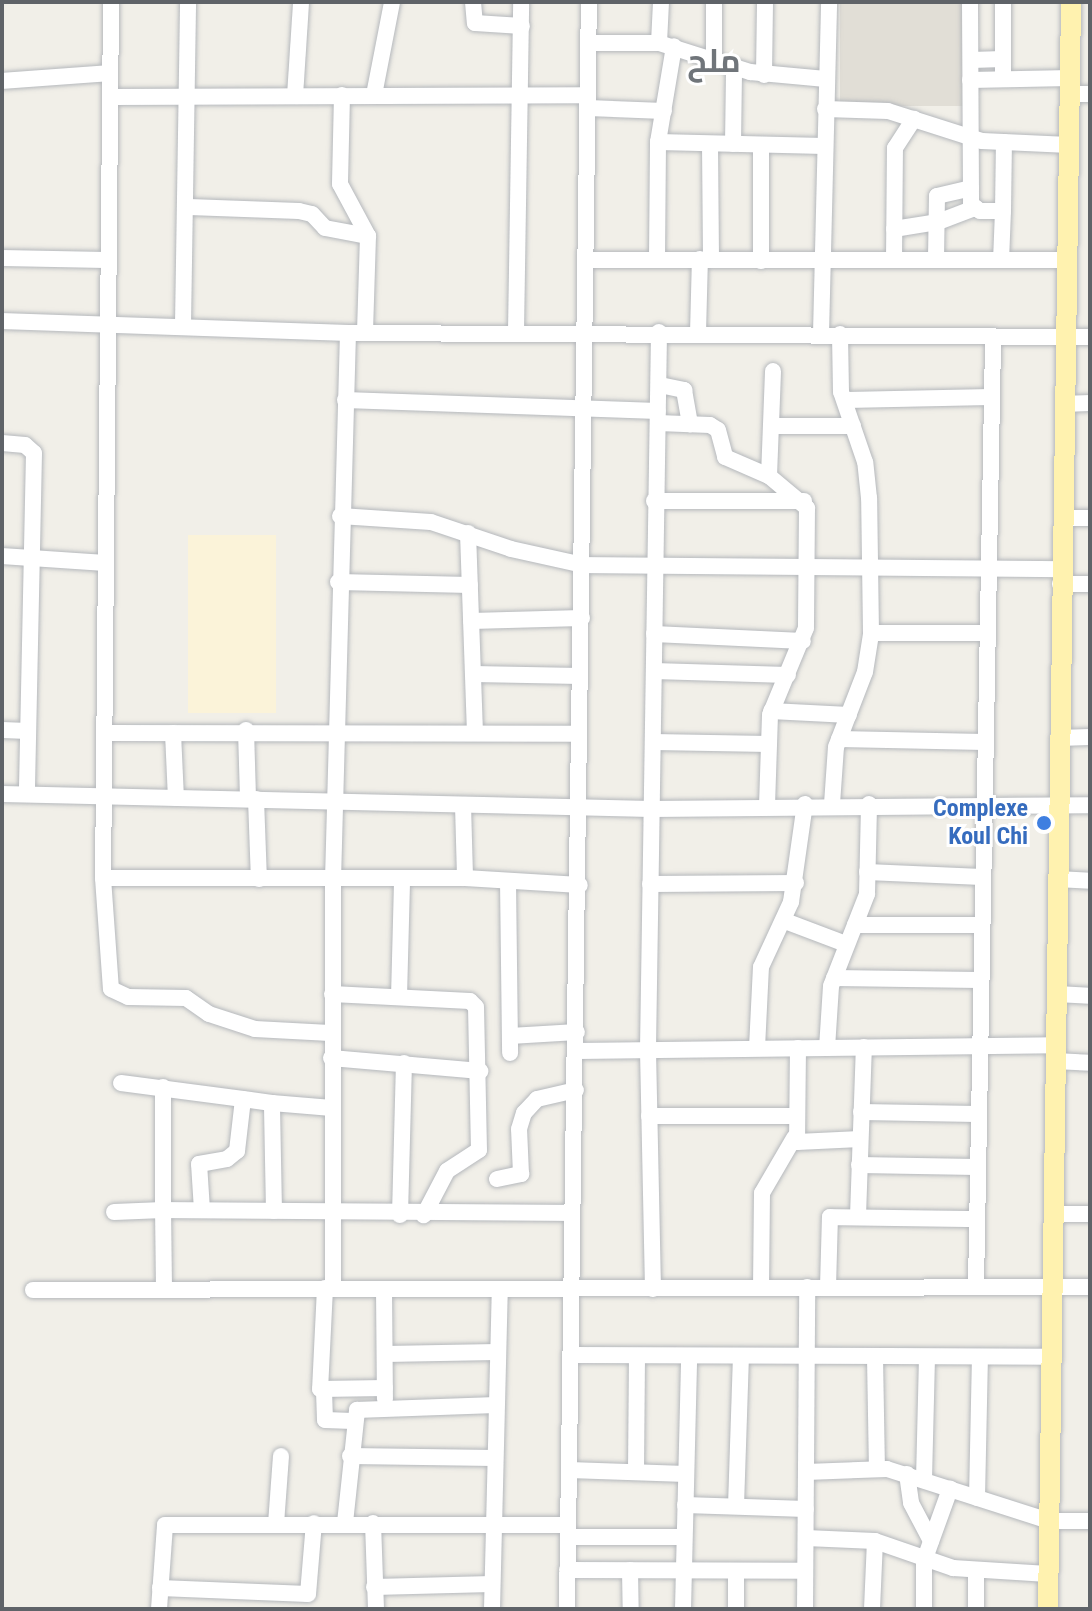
<!DOCTYPE html>
<html>
<head>
<meta charset="utf-8">
<style>
  body { margin:0 }
  #map { position:relative; width:1092px; height:1611px; overflow:hidden; background:#f1efe8; font-family:"Roboto Condensed",Cairo,sans-serif }
  div>[style] { position:absolute }
  [style*='--x'] { left:calc(var(--x)*1px); top:calc(var(--y)*1px); width:calc(var(--w)*1px); rotate:calc(var(--a)*1deg) }
  .education>* { inset:0; background:#e1ded6; transform-origin:0 0 }
  .sand>* { inset:0; background:#fbf3d9; transform-origin:0 0 }
  .roads { filter:drop-shadow(0 0 2px #b5b8bc) drop-shadow(0 0 2px #b5b8bc) }
  .minor>* { height:16px; margin:-8px; padding:0 8px; transform-origin:8px; border-radius:8px; background:#fff }
  .major>* { height:20px; margin:-10px; padding:0 10px; transform-origin:10px; border-radius:10px; background:#fff2af }
  .dots>* { width:22px; height:22px; translate:-50% -50%; box-sizing:border-box; border:4px solid #fff; border-radius:50% }
  span { translate:-50% -50%; white-space:nowrap; text-align:center; line-height:1.15; -webkit-text-stroke:6px #fff; paint-order:stroke }
  .shop-label { font-size:24px; color:#366cbe; font-weight:700 }
  .right { translate:-100% -50%; text-align:right }
  .district-label { font-size:32px; color:#70757a; font-weight:700 }
  .frame { position:absolute; inset:0; border:4px solid #5f6368; pointer-events:none }
</style>
</head>
<body>
<div id="map">
  <div class="education">
    <div style="left:840px;top:2px;width:124px;height:104px"></div>
  </div>
  <div class="sand">
    <div style="left:276px;top:535px;width:178px;height:88px;rotate:90deg"></div>
  </div>
  <div class="roads">
    <div class="minor">
      <div style="--x:111;--y:2;--w:876;--a:90.52"></div>
      <div style="--x:103;--y:878;--w:362;--a:0"></div>
      <div style="--x:465;--y:878;--w:115;--a:3.5"></div>
      <div style="--x:473;--y:2;--w:21;--a:85"></div>
      <div style="--x:475;--y:23;--w:47;--a:3.7"></div>
      <div style="--x:714;--y:2;--w:58;--a:90"></div>
      <div style="--x:970;--y:2;--w:202;--a:89.7"></div>
      <div style="--x:971;--y:204;--w:11;--a:38"></div>
      <div style="--x:980;--y:211;--w:23;--a:0"></div>
      <div style="--x:1003;--y:211;--w:49;--a:92.3"></div>
      <div style="--x:589;--y:43;--w:70;--a:0"></div>
      <div style="--x:659;--y:43;--w:96;--a:17.7"></div>
      <div style="--x:750;--y:72;--w:76;--a:5.3"></div>
      <div style="--x:659;--y:43;--w:41;--a:-87.2"></div>
      <div style="--x:971;--y:60;--w:32;--a:-2"></div>
      <div style="--x:764;--y:75;--w:73;--a:-89.2"></div>
      <div style="--x:1003;--y:79;--w:77;--a:-90"></div>
      <div style="--x:970;--y:80;--w:101;--a:-1.1"></div>
      <div style="--x:2;--y:81;--w:108;--a:-4.2"></div>
      <div style="--x:1071;--y:94;--w:19;--a:0"></div>
      <div style="--x:342;--y:95;--w:89;--a:91.3"></div>
      <div style="--x:340;--y:184;--w:59;--a:61.7"></div>
      <div style="--x:368;--y:236;--w:97;--a:91.8"></div>
      <div style="--x:374;--y:95;--w:95;--a:-79"></div>
      <div style="--x:295;--y:96;--w:94;--a:-86.3"></div>
      <div style="--x:111;--y:97;--w:477;--a:-0.2"></div>
      <div style="--x:588;--y:108;--w:76;--a:2.3"></div>
      <div style="--x:825;--y:109;--w:63;--a:1.8"></div>
      <div style="--x:888;--y:111;--w:99;--a:17.7"></div>
      <div style="--x:982;--y:141;--w:87;--a:2.6"></div>
      <div style="--x:658;--y:142;--w:166;--a:1.4"></div>
      <div style="--x:710;--y:144;--w:115;--a:89.5"></div>
      <div style="--x:733;--y:144;--w:76;--a:-89.2"></div>
      <div style="--x:761;--y:145;--w:116;--a:90"></div>
      <div style="--x:189;--y:207;--w:110;--a:2.1"></div>
      <div style="--x:299;--y:211;--w:13;--a:13"></div>
      <div style="--x:312;--y:214;--w:19;--a:47"></div>
      <div style="--x:325;--y:228;--w:44;--a:10.5"></div>
      <div style="--x:1003;--y:211;--w:69;--a:-89.2"></div>
      <div style="--x:894;--y:229;--w:45;--a:-9"></div>
      <div style="--x:938;--y:222;--w:40;--a:-21"></div>
      <div style="--x:2;--y:258;--w:104;--a:1.1"></div>
      <div style="--x:657;--y:258;--w:116;--a:-89.5"></div>
      <div style="--x:658;--y:142;--w:97;--a:-80.5"></div>
      <div style="--x:894;--y:259;--w:111;--a:-89.5"></div>
      <div style="--x:895;--y:148;--w:35;--a:-57"></div>
      <div style="--x:936;--y:259;--w:63;--a:-89.1"></div>
      <div style="--x:937;--y:196;--w:35;--a:-13"></div>
      <div style="--x:586;--y:260;--w:481;--a:0"></div>
      <div style="--x:2;--y:321;--w:346;--a:2"></div>
      <div style="--x:348;--y:333;--w:742;--a:0.31"></div>
      <div style="--x:183;--y:325;--w:323;--a:-89.1"></div>
      <div style="--x:516;--y:332;--w:330;--a:-89.1"></div>
      <div style="--x:698;--y:333;--w:74;--a:-88.5"></div>
      <div style="--x:821;--y:334;--w:332;--a:-88.6"></div>
      <div style="--x:660;--y:385;--w:25;--a:12"></div>
      <div style="--x:684;--y:390;--w:35;--a:80"></div>
      <div style="--x:345;--y:400;--w:313;--a:2"></div>
      <div style="--x:845;--y:400;--w:146;--a:-1.2"></div>
      <div style="--x:1063;--y:404;--w:27;--a:-2"></div>
      <div style="--x:658;--y:423;--w:52;--a:2.2"></div>
      <div style="--x:710;--y:425;--w:9;--a:32"></div>
      <div style="--x:718;--y:430;--w:28;--a:75"></div>
      <div style="--x:725;--y:457;--w:48;--a:23.4"></div>
      <div style="--x:769;--y:476;--w:50;--a:40.1"></div>
      <div style="--x:807;--y:508;--w:120;--a:90.5"></div>
      <div style="--x:806;--y:628;--w:94;--a:112.5"></div>
      <div style="--x:770;--y:715;--w:90;--a:91.9"></div>
      <div style="--x:774;--y:426;--w:79;--a:0"></div>
      <div style="--x:2;--y:443;--w:23;--a:5"></div>
      <div style="--x:25;--y:445;--w:12;--a:42"></div>
      <div style="--x:34;--y:453;--w:341;--a:91.2"></div>
      <div style="--x:769;--y:476;--w:105;--a:-87.8"></div>
      <div style="--x:654;--y:501;--w:150;--a:0"></div>
      <div style="--x:340;--y:516;--w:91;--a:3.8"></div>
      <div style="--x:431;--y:522;--w:84;--a:18.6"></div>
      <div style="--x:511;--y:549;--w:74;--a:12.5"></div>
      <div style="--x:583;--y:565;--w:477;--a:0.5"></div>
      <div style="--x:1062;--y:518;--w:28;--a:0"></div>
      <div style="--x:468;--y:533;--w:198;--a:88"></div>
      <div style="--x:2;--y:556;--w:103;--a:3.9"></div>
      <div style="--x:338;--y:582;--w:132;--a:1.3"></div>
      <div style="--x:1060;--y:584;--w:30;--a:0"></div>
      <div style="--x:471;--y:621;--w:111;--a:-1.5"></div>
      <div style="--x:871;--y:633;--w:114;--a:0"></div>
      <div style="--x:654;--y:634;--w:149;--a:2.7"></div>
      <div style="--x:654;--y:671;--w:134;--a:1.7"></div>
      <div style="--x:473;--y:674;--w:107;--a:1.1"></div>
      <div style="--x:771;--y:711;--w:78;--a:2.9"></div>
      <div style="--x:2;--y:730;--w:26;--a:2"></div>
      <div style="--x:246;--y:730;--w:69;--a:88.3"></div>
      <div style="--x:104;--y:733;--w:475;--a:0.1"></div>
      <div style="--x:173;--y:733;--w:65;--a:87.4"></div>
      <div style="--x:1058;--y:738;--w:32;--a:-2"></div>
      <div style="--x:839;--y:739;--w:145;--a:1.2"></div>
      <div style="--x:653;--y:742;--w:116;--a:1"></div>
      <div style="--x:2;--y:794;--w:649;--a:1.32"></div>
      <div style="--x:651;--y:809;--w:439;--a:-0.5"></div>
      <div style="--x:256;--y:799;--w:80;--a:87.9"></div>
      <div style="--x:832;--y:804;--w:57;--a:-86"></div>
      <div style="--x:836;--y:747;--w:80;--a:-68.9"></div>
      <div style="--x:865;--y:672;--w:39;--a:-81"></div>
      <div style="--x:871;--y:633;--w:135;--a:-90.8"></div>
      <div style="--x:869;--y:498;--w:36;--a:-96"></div>
      <div style="--x:865;--y:462;--w:74;--a:-108.9"></div>
      <div style="--x:841;--y:392;--w:58;--a:-91"></div>
      <div style="--x:463;--y:805;--w:73;--a:88.4"></div>
      <div style="--x:867;--y:872;--w:115;--a:2.5"></div>
      <div style="--x:103;--y:878;--w:111;--a:85.9"></div>
      <div style="--x:111;--y:989;--w:19;--a:25"></div>
      <div style="--x:128;--y:997;--w:58;--a:1"></div>
      <div style="--x:186;--y:998;--w:28;--a:35"></div>
      <div style="--x:209;--y:1014;--w:48;--a:18.1"></div>
      <div style="--x:255;--y:1029;--w:75;--a:3.1"></div>
      <div style="--x:1057;--y:879;--w:33;--a:3"></div>
      <div style="--x:508;--y:881;--w:172;--a:89.3"></div>
      <div style="--x:650;--y:884;--w:146;--a:-0.4"></div>
      <div style="--x:785;--y:921;--w:65;--a:20.7"></div>
      <div style="--x:855;--y:925;--w:124;--a:0"></div>
      <div style="--x:834;--y:978;--w:145;--a:0.8"></div>
      <div style="--x:332;--y:994;--w:138;--a:2.9"></div>
      <div style="--x:470;--y:1001;--w:8;--a:45"></div>
      <div style="--x:476;--y:1007;--w:143;--a:88.8"></div>
      <div style="--x:479;--y:1150;--w:38;--a:147"></div>
      <div style="--x:447;--y:1171;--w:50;--a:117.6"></div>
      <div style="--x:1056;--y:994;--w:34;--a:3"></div>
      <div style="--x:399;--y:997;--w:117;--a:-88.5"></div>
      <div style="--x:510;--y:1036;--w:67;--a:-3.4"></div>
      <div style="--x:757;--y:1048;--w:81;--a:-87.2"></div>
      <div style="--x:761;--y:967;--w:72;--a:-65.2"></div>
      <div style="--x:791;--y:902;--w:99;--a:-81.9"></div>
      <div style="--x:798;--y:1048;--w:94;--a:90.6"></div>
      <div style="--x:797;--y:1142;--w:63;--a:-2.7"></div>
      <div style="--x:827;--y:1048;--w:62;--a:-86.3"></div>
      <div style="--x:831;--y:986;--w:99;--a:-68.6"></div>
      <div style="--x:867;--y:894;--w:90;--a:-88.7"></div>
      <div style="--x:577;--y:1051;--w:478;--a:-0.7"></div>
      <div style="--x:331;--y:1058;--w:150;--a:5"></div>
      <div style="--x:1055;--y:1061;--w:35;--a:3"></div>
      <div style="--x:121;--y:1083;--w:123;--a:7.5"></div>
      <div style="--x:861;--y:1112;--w:116;--a:1"></div>
      <div style="--x:649;--y:1116;--w:146;--a:0"></div>
      <div style="--x:859;--y:1165;--w:117;--a:1"></div>
      <div style="--x:497;--y:1179;--w:25;--a:-12"></div>
      <div style="--x:521;--y:1174;--w:45;--a:-92.5"></div>
      <div style="--x:519;--y:1129;--w:17;--a:-73"></div>
      <div style="--x:524;--y:1113;--w:19;--a:-47"></div>
      <div style="--x:537;--y:1099;--w:40;--a:-13"></div>
      <div style="--x:202;--y:1210;--w:46;--a:-93.7"></div>
      <div style="--x:199;--y:1164;--w:28;--a:-10"></div>
      <div style="--x:227;--y:1159;--w:13;--a:-39"></div>
      <div style="--x:237;--y:1151;--w:52;--a:-83.4"></div>
      <div style="--x:243;--y:1099;--w:29;--a:8"></div>
      <div style="--x:274;--y:1211;--w:108;--a:-91.1"></div>
      <div style="--x:272;--y:1103;--w:60;--a:4.8"></div>
      <div style="--x:114;--y:1212;--w:49;--a:-2.3"></div>
      <div style="--x:163;--y:1210;--w:123;--a:-90"></div>
      <div style="--x:1053;--y:1214;--w:37;--a:0"></div>
      <div style="--x:400;--y:1215;--w:152;--a:-88.5"></div>
      <div style="--x:858;--y:1216;--w:169;--a:-88"></div>
      <div style="--x:828;--y:1287;--w:70;--a:-88.4"></div>
      <div style="--x:830;--y:1217;--w:147;--a:0.8"></div>
      <div style="--x:976;--y:1287;--w:950;--a:-88.97"></div>
      <div style="--x:325;--y:1288;--w:101;--a:92.8"></div>
      <div style="--x:320;--y:1389;--w:65;--a:-0.9"></div>
      <div style="--x:333;--y:1288;--w:408;--a:-90"></div>
      <div style="--x:333;--y:880;--w:547;--a:-88.43"></div>
      <div style="--x:761;--y:1288;--w:95;--a:-89.4"></div>
      <div style="--x:762;--y:1193;--w:64;--a:-59.8"></div>
      <div style="--x:164;--y:1289;--w:79;--a:-90.7"></div>
      <div style="--x:163;--y:1210;--w:409;--a:0.4"></div>
      <div style="--x:384;--y:1289;--w:110;--a:89.5"></div>
      <div style="--x:653;--y:1289;--w:240;--a:-91.2"></div>
      <div style="--x:648;--y:1049;--w:717;--a:-89.12"></div>
      <div style="--x:33;--y:1290;--w:1057;--a:-0.16"></div>
      <div style="--x:385;--y:1354;--w:112;--a:-1"></div>
      <div style="--x:570;--y:1355;--w:481;--a:0.2"></div>
      <div style="--x:875;--y:1357;--w:112;--a:89"></div>
      <div style="--x:324;--y:1391;--w:29;--a:88"></div>
      <div style="--x:325;--y:1420;--w:28;--a:2"></div>
      <div style="--x:350;--y:1456;--w:144;--a:0.8"></div>
      <div style="--x:569;--y:1470;--w:117;--a:2"></div>
      <div style="--x:636;--y:1471;--w:114;--a:-89.5"></div>
      <div style="--x:806;--y:1472;--w:81;--a:-2.1"></div>
      <div style="--x:887;--y:1469;--w:170;--a:17.8"></div>
      <div style="--x:1049;--y:1521;--w:41;--a:0"></div>
      <div style="--x:907;--y:1474;--w:29;--a:82"></div>
      <div style="--x:911;--y:1503;--w:43;--a:62.2"></div>
      <div style="--x:924;--y:1480;--w:123;--a:-88.6"></div>
      <div style="--x:977;--y:1498;--w:141;--a:-88.8"></div>
      <div style="--x:685;--y:1505;--w:121;--a:1.9"></div>
      <div style="--x:736;--y:1506;--w:149;--a:-88.1"></div>
      <div style="--x:345;--y:1523;--w:114;--a:-83.9"></div>
      <div style="--x:357;--y:1410;--w:138;--a:-2.1"></div>
      <div style="--x:373;--y:1523;--w:86;--a:88"></div>
      <div style="--x:276;--y:1524;--w:68;--a:-85.8"></div>
      <div style="--x:568;--y:1537;--w:116;--a:0"></div>
      <div style="--x:806;--y:1538;--w:69;--a:2.5"></div>
      <div style="--x:875;--y:1541;--w:83;--a:19.1"></div>
      <div style="--x:953;--y:1568;--w:95;--a:3.6"></div>
      <div style="--x:567;--y:1570;--w:238;--a:0.2"></div>
      <div style="--x:630;--y:1570;--w:39;--a:89"></div>
      <div style="--x:374;--y:1587;--w:118;--a:-1.5"></div>
      <div style="--x:160;--y:1588;--w:148;--a:2.3"></div>
      <div style="--x:308;--y:1594;--w:71;--a:-85.2"></div>
      <div style="--x:159;--y:1609;--w:84;--a:-85.9"></div>
      <div style="--x:165;--y:1525;--w:403;--a:0"></div>
      <div style="--x:492;--y:1609;--w:319;--a:-88.6"></div>
      <div style="--x:567;--y:1609;--w:1607;--a:-89.22"></div>
      <div style="--x:683;--y:1609;--w:252;--a:-88.6"></div>
      <div style="--x:736;--y:1609;--w:37;--a:-90"></div>
      <div style="--x:805;--y:1609;--w:322;--a:-89.6"></div>
      <div style="--x:872;--y:1609;--w:68;--a:-87.5"></div>
      <div style="--x:924;--y:1609;--w:48;--a:-90"></div>
      <div style="--x:924;--y:1561;--w:77;--a:-70.1"></div>
      <div style="--x:976;--y:1609;--w:38;--a:-90"></div>
    </div>
    <div class="major">
      <div style="--x:1048;--y:1609;--w:1607;--a:-89.18"></div>
    </div>
  </div>
  <div class="dots">
    <div style="left:1044px;top:823px;background:#3f7fe0"></div>
  </div>
  <div class="shop-label">
    <span class="right" style="left:1028px;top:823px">Complexe<br>Koul Chi</span>
  </div>
  <div class="district-label">
    <span style="left:714px;top:61px">ملح</span>
  </div>
  <div class="frame"></div>
</div>
</body>
</html>
